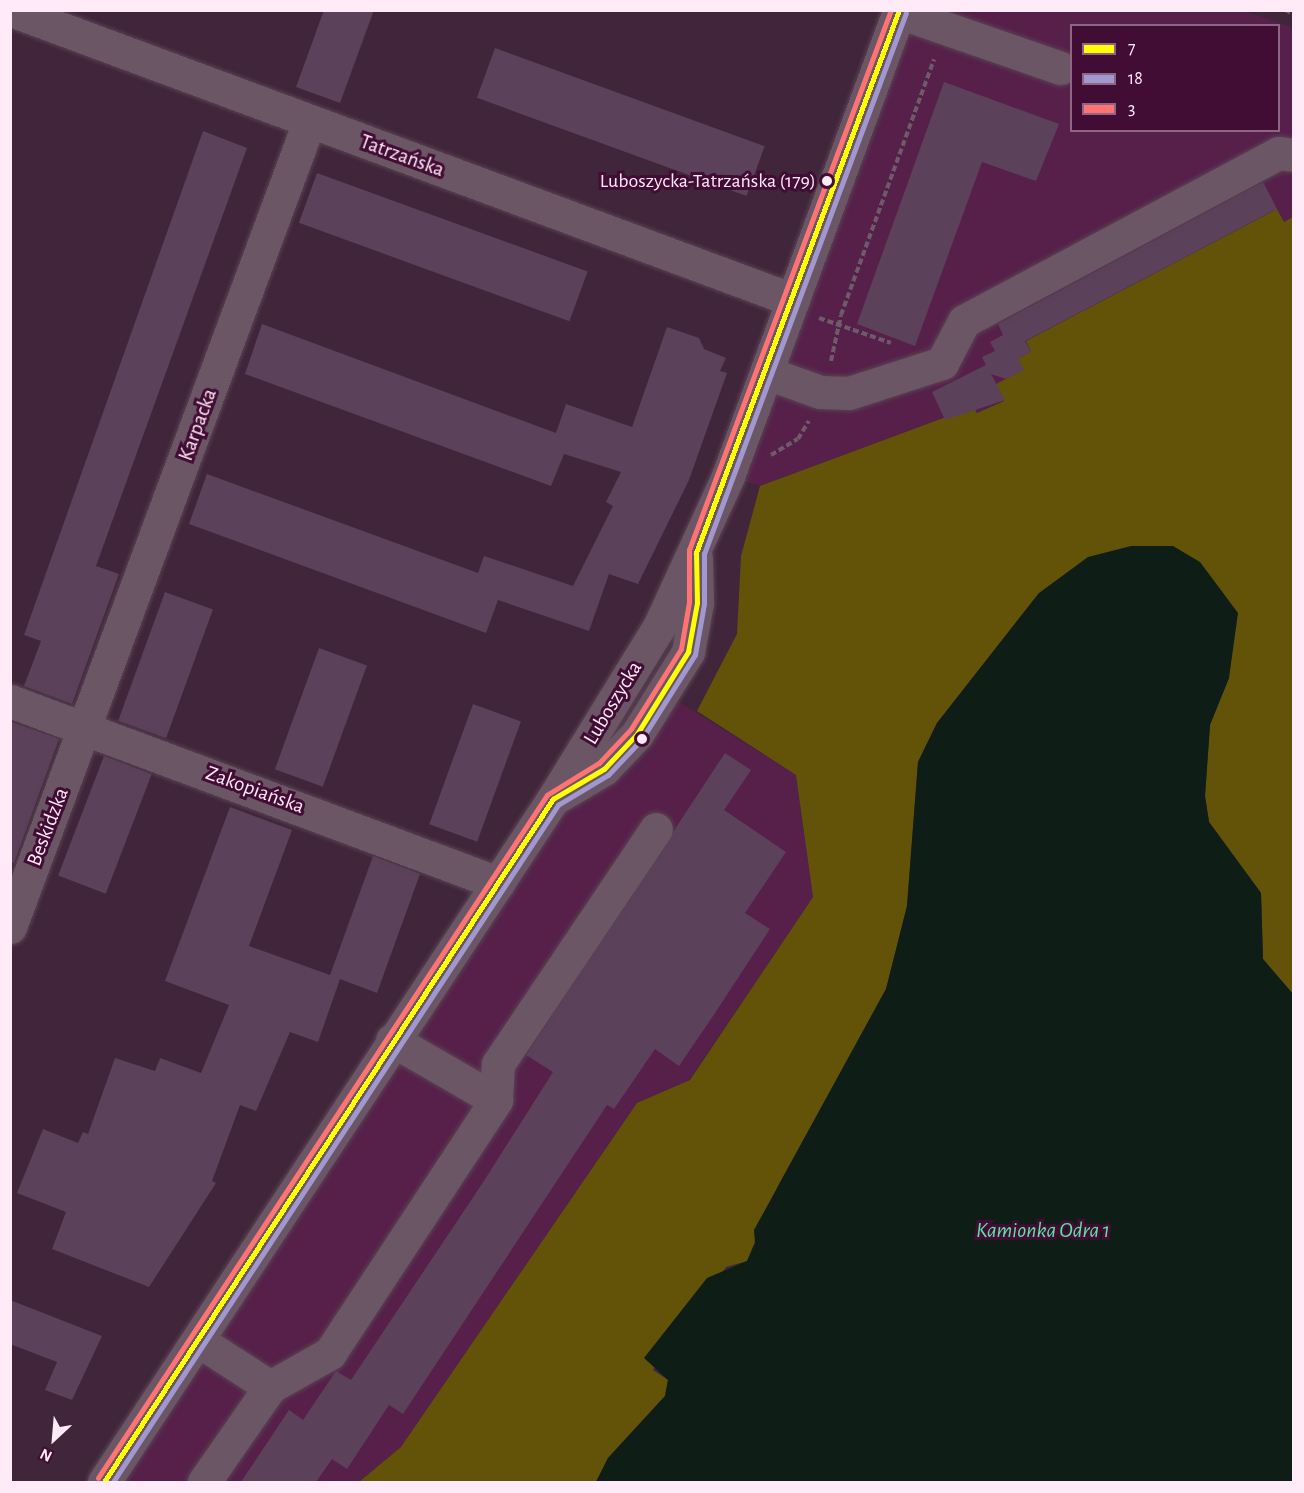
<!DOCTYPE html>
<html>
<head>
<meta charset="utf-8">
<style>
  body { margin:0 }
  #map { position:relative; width:1304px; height:1493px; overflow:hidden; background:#41253a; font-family:"Alegreya Sans",sans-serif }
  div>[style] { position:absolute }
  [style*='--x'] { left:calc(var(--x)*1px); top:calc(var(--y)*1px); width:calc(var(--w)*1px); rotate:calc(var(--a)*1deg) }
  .built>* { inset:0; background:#57204a }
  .forest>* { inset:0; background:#635309 }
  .water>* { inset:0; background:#0e1d16 }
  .building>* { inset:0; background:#5c415b; transform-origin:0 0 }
  .path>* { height:4px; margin-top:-2px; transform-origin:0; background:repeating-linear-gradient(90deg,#6e5b69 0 6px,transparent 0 9px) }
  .roads { filter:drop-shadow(0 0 2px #594353) drop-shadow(0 0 2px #594353) }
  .minor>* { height:33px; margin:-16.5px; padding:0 16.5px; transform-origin:16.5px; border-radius:16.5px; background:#6b5665 }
  .bus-1>* { height:4.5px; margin:-2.25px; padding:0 2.25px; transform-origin:2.25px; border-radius:2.25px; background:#ff0 }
  .bus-2>* { height:4.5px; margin:-2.25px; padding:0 2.25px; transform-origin:2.25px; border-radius:2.25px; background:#a098ce }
  .bus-3>* { height:4.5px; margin:-2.25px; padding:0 2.25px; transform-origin:2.25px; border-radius:2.25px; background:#ff7373 }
  .dots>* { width:16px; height:16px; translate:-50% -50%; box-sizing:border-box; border:3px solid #420d35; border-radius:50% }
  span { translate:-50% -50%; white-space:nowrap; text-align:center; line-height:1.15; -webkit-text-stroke:6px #420d35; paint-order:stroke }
  .bus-label { font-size:20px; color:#ffeaf7 }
  .right { translate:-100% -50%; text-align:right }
  .street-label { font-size:21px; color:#ffeaf7 }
  .water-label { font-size:22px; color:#5be4a2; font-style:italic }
  .frame { position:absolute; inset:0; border:12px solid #ffeaf7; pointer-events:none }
  .legend { position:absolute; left:1070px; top:24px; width:210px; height:108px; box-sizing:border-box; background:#420d35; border:2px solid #8e6583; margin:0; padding:8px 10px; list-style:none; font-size:18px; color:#ffeaf7 }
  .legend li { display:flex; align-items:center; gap:12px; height:30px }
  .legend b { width:30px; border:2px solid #8e6583 }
  .north { position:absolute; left:24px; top:1409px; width:60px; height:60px; -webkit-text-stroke:4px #420d35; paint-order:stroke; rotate:206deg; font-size:16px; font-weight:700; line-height:24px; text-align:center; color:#ffeaf7 }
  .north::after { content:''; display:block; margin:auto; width:21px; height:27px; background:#ffeaf7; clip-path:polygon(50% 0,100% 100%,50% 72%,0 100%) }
</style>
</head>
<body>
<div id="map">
  <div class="built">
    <div style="clip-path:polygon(evenodd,899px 11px,1245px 11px,1293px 28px,1293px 217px,1284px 222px,1277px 209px,1105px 299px,1031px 351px,1005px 400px,976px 413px,972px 407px,760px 486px,728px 476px,899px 11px,1072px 26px,1278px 26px,1278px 130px,1072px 130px,1072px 26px)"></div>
    <div style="clip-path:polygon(663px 692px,796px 775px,813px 897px,689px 1080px,637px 1103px,401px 1447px,359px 1482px,105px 1482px,498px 883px)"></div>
  </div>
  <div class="forest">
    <div style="clip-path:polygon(1277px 209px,1284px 222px,1293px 217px,1293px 994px,1263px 959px,1261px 893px,1209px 822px,1205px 796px,1210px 724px,1229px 678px,1039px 593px,937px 723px,918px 762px,907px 906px,886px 989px,778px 1186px,747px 1261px,726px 1267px,653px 1370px,668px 1380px,665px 1396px,608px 1458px,596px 1482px,359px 1482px,401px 1447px,637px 1103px,690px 1080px,813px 897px,796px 775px,697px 711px,737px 634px,741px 556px,760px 486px,973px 407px,977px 413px,1004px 401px,996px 384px,1023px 370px,1018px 359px,1031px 351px,1026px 341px)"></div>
  </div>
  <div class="water">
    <div style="clip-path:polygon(1131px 546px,1173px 546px,1200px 562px,1238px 613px,1229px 678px,1210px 725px,1205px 796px,1209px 822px,1261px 893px,1263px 959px,1293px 994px,1293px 1482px,596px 1482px,608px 1458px,665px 1396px,668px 1380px,644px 1358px,707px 1278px,747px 1261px,755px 1243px,754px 1230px,886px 989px,907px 906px,918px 762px,937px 723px,1039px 593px,1088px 557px)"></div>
  </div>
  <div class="building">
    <div style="clip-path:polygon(324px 10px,374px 10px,340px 103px,296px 87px)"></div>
    <div style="left:495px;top:48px;width:287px;height:53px;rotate:20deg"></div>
    <div style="clip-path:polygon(944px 82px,1059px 124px,1036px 181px,982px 162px,915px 346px,857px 324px)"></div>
    <div style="clip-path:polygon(203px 131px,247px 148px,96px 566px,119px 574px,72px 704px,24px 686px,41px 641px,24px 635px)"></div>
    <div style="left:317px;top:173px;width:288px;height:53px;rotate:20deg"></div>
    <div style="clip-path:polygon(1263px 182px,1277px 209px,1025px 341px,1031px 351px,1018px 359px,1024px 370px,1006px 379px,991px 374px,1005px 400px,945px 420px,932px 392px,986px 365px,982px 357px,995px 351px,990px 342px,1003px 335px,998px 324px)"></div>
    <div style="clip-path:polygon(262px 324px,556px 433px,566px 404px,632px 427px,667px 327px,699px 338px,704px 349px,726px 358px,720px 371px,727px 373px,689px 480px,638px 584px,609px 574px,589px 631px,498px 600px,486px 633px,189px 524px,207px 474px,478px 573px,484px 556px,573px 586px,613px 506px,606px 502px,621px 472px,564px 454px,551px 486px,245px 374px)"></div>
    <div style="left:165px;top:592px;width:51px;height:137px;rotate:20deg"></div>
    <div style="left:319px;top:648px;width:51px;height:129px;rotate:20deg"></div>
    <div style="left:473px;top:704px;width:51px;height:128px;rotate:20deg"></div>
    <div style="clip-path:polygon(12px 722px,59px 739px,14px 863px,10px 862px)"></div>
    <div style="clip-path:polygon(725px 753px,751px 770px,724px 810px,786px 852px,745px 913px,770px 929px,713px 1016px,679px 1066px,655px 1049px,614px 1109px,607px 1105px,403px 1414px,389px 1405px,347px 1469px,332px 1459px,316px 1482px,241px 1482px,289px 1410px,303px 1420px,336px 1371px,351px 1380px,482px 1184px,553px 1072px,526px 1055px)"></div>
    <div style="left:104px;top:756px;width:51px;height:128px;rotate:21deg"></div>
    <div style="clip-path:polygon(230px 807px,292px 830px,249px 946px,330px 975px,373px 856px,420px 874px,377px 993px,340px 979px,318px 1042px,290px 1032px,256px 1111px,240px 1105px,212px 1181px,216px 1183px,149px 1287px,52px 1249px,66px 1212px,17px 1193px,43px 1129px,78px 1143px,83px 1132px,88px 1134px,115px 1058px,155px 1071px,160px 1058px,201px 1073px,229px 1005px,165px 981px)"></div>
    <div style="clip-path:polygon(10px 1300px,102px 1336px,72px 1400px,45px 1390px,57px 1362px,10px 1344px)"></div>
  </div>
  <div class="path">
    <div style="--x:1285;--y:10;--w:10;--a:24"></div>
    <div style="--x:819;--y:318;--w:76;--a:19.1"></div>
    <div style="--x:831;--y:361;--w:47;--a:-77.7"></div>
    <div style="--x:841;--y:315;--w:272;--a:-70"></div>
    <div style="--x:771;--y:455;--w:31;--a:-31"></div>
    <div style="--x:798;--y:439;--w:21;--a:-59"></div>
  </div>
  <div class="roads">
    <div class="minor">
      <div style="--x:11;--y:10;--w:834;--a:20.35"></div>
      <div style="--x:899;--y:12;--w:171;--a:19.1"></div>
      <div style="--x:767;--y:373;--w:56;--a:19.7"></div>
      <div style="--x:820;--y:392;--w:29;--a:2"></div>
      <div style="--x:849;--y:393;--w:98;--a:-17.9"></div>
      <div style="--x:942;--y:363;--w:47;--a:-62.4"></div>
      <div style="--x:964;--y:321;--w:356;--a:-28.1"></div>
      <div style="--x:1278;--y:153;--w:16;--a:7"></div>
      <div style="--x:10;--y:701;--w:521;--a:20.45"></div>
      <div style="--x:560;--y:795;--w:51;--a:-30.6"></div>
      <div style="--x:604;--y:769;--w:48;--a:-46.7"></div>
      <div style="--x:637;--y:734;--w:97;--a:-58.1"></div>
      <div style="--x:688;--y:652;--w:50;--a:-79.6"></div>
      <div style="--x:697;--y:603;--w:45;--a:-91.3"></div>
      <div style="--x:10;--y:927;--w:859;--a:-69.62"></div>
      <div style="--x:496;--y:1100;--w:36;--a:-87"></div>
      <div style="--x:498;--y:1064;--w:283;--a:-56.1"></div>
      <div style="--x:199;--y:1341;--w:85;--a:32.9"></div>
      <div style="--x:270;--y:1387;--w:116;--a:124.8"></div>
      <div style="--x:270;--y:1387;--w:69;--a:-29.5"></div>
      <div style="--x:330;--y:1353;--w:303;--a:-56.7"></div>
      <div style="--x:496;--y:1100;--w:120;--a:-150"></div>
      <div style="--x:104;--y:1482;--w:817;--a:-56.68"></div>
      <div style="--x:553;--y:799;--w:202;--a:-58.4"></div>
      <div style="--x:659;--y:627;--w:166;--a:-65.4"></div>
      <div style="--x:728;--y:476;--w:496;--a:-69.8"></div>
    </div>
  </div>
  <div class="bus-1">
    <div style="--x:104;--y:1482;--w:817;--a:-56.68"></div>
    <div style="--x:553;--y:799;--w:59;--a:-30.5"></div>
    <div style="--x:604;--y:769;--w:48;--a:-46.7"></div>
    <div style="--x:637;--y:734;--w:97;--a:-58.1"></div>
    <div style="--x:688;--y:652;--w:50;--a:-79.6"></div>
    <div style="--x:697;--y:603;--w:50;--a:-91.1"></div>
    <div style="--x:696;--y:553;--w:580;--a:-69.5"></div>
  </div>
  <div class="bus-2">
    <div style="--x:113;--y:1482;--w:810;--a:-56.68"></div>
    <div style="--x:558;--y:805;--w:58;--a:-31"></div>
    <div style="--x:608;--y:775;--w:50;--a:-46.6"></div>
    <div style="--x:642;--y:739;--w:99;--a:-57.8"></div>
    <div style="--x:695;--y:655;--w:52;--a:-80"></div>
    <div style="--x:704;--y:604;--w:50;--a:-90"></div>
    <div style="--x:704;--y:554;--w:577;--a:-69.53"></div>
  </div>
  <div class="bus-3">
    <div style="--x:98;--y:1478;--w:817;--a:-56.68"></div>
    <div style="--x:547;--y:795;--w:61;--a:-31.6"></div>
    <div style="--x:599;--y:763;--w:47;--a:-46.7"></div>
    <div style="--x:631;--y:729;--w:94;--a:-58"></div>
    <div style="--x:681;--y:649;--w:48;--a:-80.3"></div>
    <div style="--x:689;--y:602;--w:52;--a:-90"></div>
    <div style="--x:689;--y:550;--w:577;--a:-69.49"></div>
  </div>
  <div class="dots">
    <div style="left:827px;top:181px;background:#ffeaf7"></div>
    <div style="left:642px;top:739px;background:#ffeaf7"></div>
  </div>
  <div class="bus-label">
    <span class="right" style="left:816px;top:181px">Luboszycka-Tatrzańska (179)</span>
  </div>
  <div class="street-label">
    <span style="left:402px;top:156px;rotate:20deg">Tatrzańska</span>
    <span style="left:198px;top:425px;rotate:-70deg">Karpacka</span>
    <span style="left:613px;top:703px;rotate:-59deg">Luboszycka</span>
    <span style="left:255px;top:790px;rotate:20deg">Zakopiańska</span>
    <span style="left:48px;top:827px;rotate:-69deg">Beskidzka</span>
  </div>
  <div class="water-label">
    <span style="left:1043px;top:1231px">Kamionka Odra 1</span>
  </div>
  <div class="frame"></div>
  <ul class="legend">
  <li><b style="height:8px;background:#ff0"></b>7</li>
  <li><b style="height:8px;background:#a098ce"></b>18</li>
  <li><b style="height:8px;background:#ff7373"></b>3</li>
  </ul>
  <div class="north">N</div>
</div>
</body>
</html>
